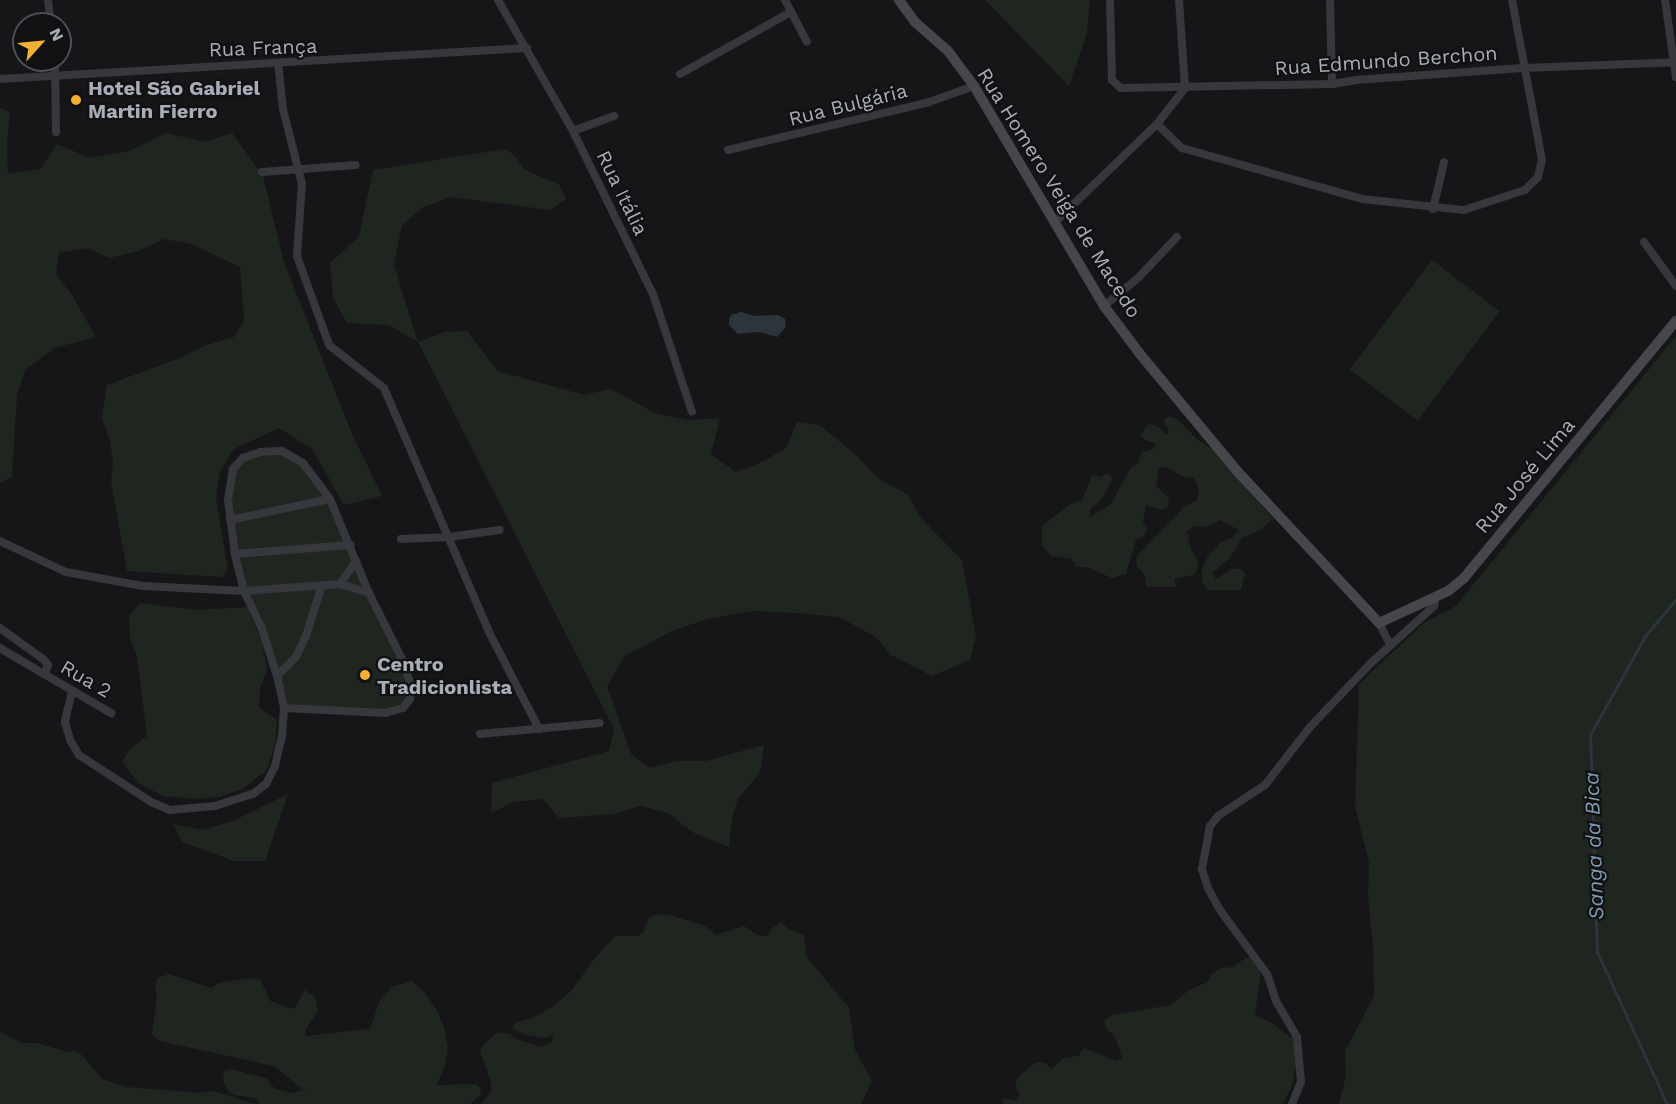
<!DOCTYPE html>
<html>
<head>
<meta charset="utf-8">
<style>
  body { margin:0 }
  #map { position:relative; width:1676px; height:1104px; overflow:hidden; background:#161618; font-family:"Work Sans",sans-serif }
  div>[style] { position:absolute }
  [style*='--x'] { left:calc(var(--x)*1px); top:calc(var(--y)*1px); width:calc(var(--w)*1px); rotate:calc(var(--a)*1deg) }
  .green>* { inset:0; background:#1e261f; transform-origin:0 0 }
  .water>* { inset:0; background:#2c353c }
  .stream>* { height:3px; margin:-1.5px; padding:0 1.5px; transform-origin:1.5px; border-radius:1.5px; background:#2c353c }
  .street>* { height:8px; margin:-4px; padding:0 4px; transform-origin:4px; border-radius:4px; background:#37383d }
  .secondary>* { height:10px; margin:-5px; padding:0 5px; transform-origin:5px; border-radius:5px; background:#45474d }
  .dots>* { width:16px; height:16px; translate:-50% -50%; box-sizing:border-box; border:3px solid #111113; border-radius:50% }
  span { translate:-50% -50%; white-space:nowrap; text-align:center; line-height:1.15; -webkit-text-stroke:4.5px #111113; paint-order:stroke }
  .street-label { font-size:20px; color:#a8adb8 }
  .poi-label { font-size:20px; color:#a8adb8; font-weight:700 }
  .left { translate:0 -50%; text-align:left }
  .water-label { font-size:21px; color:#7f9bb3; font-style:italic }
  .north { position:absolute; left:12px; top:12px; width:60px; height:60px; box-sizing:border-box; background:#111113; border:2px solid #4d4f55; border-radius:50%; rotate:63deg; font-size:16px; font-weight:700; line-height:24px; text-align:center; color:#a8adb8 }
  .north::after { content:''; display:block; margin:auto; width:21px; height:27px; background:#f2b134; clip-path:polygon(50% 0,100% 100%,50% 72%,0 100%) }
</style>
</head>
<body>
<div id="map">
  <div class="green">
    <div style="clip-path:polygon(985px 0,1090px 0,1087px 33px,1069px 86px)"></div>
    <div style="clip-path:polygon(0 107px,10px 113px,7px 143px,8px 174px,40px 169px,57px 144px,90px 158px,129px 151px,166px 133px,205px 142px,232px 133px,263px 176px,284px 262px,352px 434px,382px 496px,344px 505px,312px 449px,279px 428px,234px 449px,220px 471px,216px 498px,228px 570px,221px 577px,127px 571px,111px 482px,113px 462px,110px 441px,102px 418px,107px 385px,180px 358px,206px 345px,234px 337px,244px 321px,240px 267px,191px 244px,164px 239px,139px 251px,109px 258px,88px 248px,59px 253px,56px 275px,72px 295px,96px 337px,54px 348px,25px 370px,17px 395px,12px 477px,0 483px)"></div>
    <div style="clip-path:polygon(505px 149px,514px 155px,525px 170px,559px 184px,566px 199px,550px 210px,452px 197px,423px 207px,402px 225px,394px 265px,418px 342px,444px 332px,467px 331px,498px 371px,584px 395px,611px 389px,655px 413px,688px 420px,720px 418px,711px 455px,736px 472px,762px 462px,787px 447px,797px 422px,819px 425px,855px 454px,878px 478px,908px 495px,921px 518px,962px 560px,976px 636px,970px 660px,932px 676px,891px 655px,876px 637px,839px 617px,796px 613px,752px 611px,707px 619px,672px 631px,625px 656px,607px 686px,631px 754px,650px 768px,677px 761px,706px 761px,764px 745px,760px 773px,738px 798px,732px 818px,729px 847px,694px 833px,668px 813px,641px 806px,614px 814px,559px 818px,543px 799px,513px 802px,491px 813px,492px 783px,609px 751px,614px 729px,418px 342px,389px 325px,347px 323px,333px 298px,330px 263px,359px 237px,373px 170px)"></div>
    <div style="left:1432px;top:260px;width:85px;height:137px;rotate:37deg"></div>
    <div style="clip-path:polygon(1676px 336px,1676px 1104px,1339px 1104px,1346px 1076px,1345px 1051px,1374px 996px,1373px 946px,1368px 897px,1369px 862px,1355px 806px,1359px 684px,1425px 622px,1456px 606px)"></div>
    <div style="clip-path:polygon(1168px 416px,1177px 419px,1197px 439px,1218px 453px,1273px 519px,1258px 531px,1242px 538px,1230px 558px,1212px 573px,1216px 579px,1231px 569px,1240px 569px,1245px 573px,1241px 590px,1208px 590px,1202px 582px,1202px 569px,1208px 556px,1221px 542px,1231px 538px,1239px 530px,1220px 520px,1207px 527px,1195px 526px,1187px 531px,1191px 549px,1197px 559px,1198px 567px,1194px 575px,1174px 579px,1176px 587px,1147px 587px,1145px 576px,1137px 566px,1136px 557px,1183px 508px,1197px 500px,1199px 490px,1194px 478px,1184px 477px,1166px 467px,1159px 468px,1156px 485px,1169px 499px,1168px 507px,1161px 510px,1146px 505px,1143px 522px,1147px 530px,1144px 536px,1136px 539px,1126px 574px,1112px 578px,1087px 567px,1076px 567px,1072px 559px,1052px 556px,1042px 546px,1042px 526px,1069px 505px,1082px 500px,1092px 475px,1101px 477px,1107px 473px,1113px 478px,1101px 500px,1090px 509px,1090px 517px,1111px 504px,1131px 467px,1138px 463px,1141px 453px,1153px 449px,1155px 443px,1145px 440px,1140px 435px,1148px 424px,1157px 426px,1167px 435px,1169px 430px,1164px 420px)"></div>
    <div style="clip-path:polygon(282px 451px,303px 463px,330px 499px,403px 661px,410px 699px,403px 708px,386px 713px,284px 708px,277px 676px,244px 591px,228px 500px,233px 469px,243px 458px)"></div>
    <div style="clip-path:polygon(140px 603px,197px 610px,247px 607px,262px 642px,267px 670px,260px 688px,259px 707px,277px 720px,275px 745px,267px 770px,242px 789px,219px 797px,194px 799px,163px 796px,138px 783px,122px 761px,131px 748px,147px 736px,137px 657px,130px 638px,129px 616px)"></div>
    <div style="clip-path:polygon(288px 794px,265px 861px,234px 861px,182px 842px,173px 824px,203px 830px,233px 821px)"></div>
    <div style="clip-path:polygon(657px 914px,670px 915px,705px 926px,716px 935px,744px 926px,758px 935px,767px 936px,771px 929px,781px 922px,789px 929px,804px 935px,806px 956px,849px 1008px,855px 1050px,872px 1081px,861px 1104px,481px 1104px,491px 1092px,491px 1082px,480px 1050px,487px 1041px,498px 1032px,511px 1034px,513px 1038px,541px 1047px,552px 1041px,553px 1035px,544px 1038px,523px 1034px,512px 1028px,515px 1023px,535px 1017px,553px 1006px,571px 991px,595px 958px,615px 936px,637px 936px,643px 933px,649px 918px)"></div>
    <div style="clip-path:polygon(1247px 957px,1253px 960px,1261px 971px,1255px 1015px,1270px 1022px,1294px 1039px,1297px 1059px,1292px 1086px,1283px 1104px,1002px 1104px,1003px 1098px,1015px 1101px,1020px 1096px,1015px 1085px,1019px 1076px,1036px 1062px,1046px 1063px,1051px 1069px,1064px 1058px,1078px 1056px,1084px 1048px,1116px 1061px,1122px 1058px,1115px 1037px,1105px 1027px,1105px 1020px,1112px 1015px,1171px 1005px,1189px 990px,1208px 982px,1211px 975px,1221px 968px,1233px 967px)"></div>
    <div style="clip-path:polygon(169px 974px,211px 988px,219px 983px,251px 978px,261px 981px,270px 1001px,294px 1009px,305px 990px,315px 997px,318px 1012px,305px 1030px,306px 1036px,370px 1029px,380px 1000px,392px 987px,412px 981px,425px 993px,438px 1012px,444px 1028px,448px 1048px,445px 1065px,437px 1085px,476px 1084px,481px 1088px,480px 1095px,470px 1104px,260px 1104px,255px 1098px,235px 1095px,229px 1092px,224px 1084px,223px 1071px,231px 1069px,266px 1078px,275px 1089px,293px 1093px,302px 1090px,307px 1093px,274px 1066px,159px 1041px,152px 1034px,157px 996px,155px 985px,158px 978px)"></div>
    <div style="clip-path:polygon(0 1032px,21px 1043px,37px 1043px,68px 1052px,74px 1051px,82px 1055px,102px 1079px,127px 1087px,200px 1093px,213px 1091px,255px 1104px,0 1104px)"></div>
  </div>
  <div class="water">
    <div style="clip-path:polygon(741px 312px,755px 316px,778px 315px,785px 319px,786px 327px,777px 337px,759px 332px,738px 334px,729px 325px,729px 320px,731px 315px)"></div>
  </div>
  <div class="stream">
    <div style="--x:1667;--y:1104;--w:167;--a:-114.7"></div>
    <div style="--x:1597;--y:952;--w:217;--a:-91.8"></div>
    <div style="--x:1590;--y:735;--w:113;--a:-60.9"></div>
    <div style="--x:1645;--y:636;--w:48;--a:-50"></div>
  </div>
  <div class="street">
    <div style="--x:48;--y:0;--w:24;--a:83"></div>
    <div style="--x:498;--y:0;--w:151;--a:60.2"></div>
    <div style="--x:573;--y:131;--w:182;--a:63.9"></div>
    <div style="--x:653;--y:294;--w:124;--a:71.7"></div>
    <div style="--x:785;--y:0;--w:47;--a:62.4"></div>
    <div style="--x:1110;--y:0;--w:80;--a:88.6"></div>
    <div style="--x:1112;--y:80;--w:12;--a:42"></div>
    <div style="--x:1121;--y:88;--w:211;--a:-1.1"></div>
    <div style="--x:1332;--y:84;--w:24;--a:-9"></div>
    <div style="--x:1356;--y:80;--w:167;--a:-4.1"></div>
    <div style="--x:1523;--y:68;--w:153;--a:-2.2"></div>
    <div style="--x:1330;--y:0;--w:84;--a:88.6"></div>
    <div style="--x:1665;--y:0;--w:78;--a:81.9"></div>
    <div style="--x:55;--y:60;--w:72;--a:89.2"></div>
    <div style="--x:278;--y:63;--w:46;--a:83.8"></div>
    <div style="--x:283;--y:109;--w:77;--a:75.8"></div>
    <div style="--x:302;--y:184;--w:72;--a:94"></div>
    <div style="--x:297;--y:256;--w:95;--a:70.2"></div>
    <div style="--x:329;--y:345;--w:70;--a:38"></div>
    <div style="--x:384;--y:388;--w:268;--a:66.7"></div>
    <div style="--x:490;--y:634;--w:107;--a:62.7"></div>
    <div style="--x:680;--y:74;--w:127;--a:-29.2"></div>
    <div style="--x:0;--y:79;--w:528;--a:-3.37"></div>
    <div style="--x:1157;--y:124;--w:35;--a:44"></div>
    <div style="--x:1182;--y:148;--w:187;--a:15.8"></div>
    <div style="--x:1362;--y:199;--w:103;--a:6.2"></div>
    <div style="--x:1464;--y:210;--w:64;--a:-18.2"></div>
    <div style="--x:1525;--y:190;--w:18;--a:-45"></div>
    <div style="--x:1538;--y:177;--w:17;--a:-77"></div>
    <div style="--x:1542;--y:160;--w:163;--a:-100.6"></div>
    <div style="--x:573;--y:131;--w:44;--a:-20.1"></div>
    <div style="--x:728;--y:150;--w:207;--a:-13.4"></div>
    <div style="--x:929;--y:102;--w:48;--a:-19.6"></div>
    <div style="--x:262;--y:172;--w:94;--a:-4.3"></div>
    <div style="--x:1433;--y:209;--w:48;--a:-76.8"></div>
    <div style="--x:1054;--y:223;--w:143;--a:-43.9"></div>
    <div style="--x:1157;--y:124;--w:46;--a:-52.1"></div>
    <div style="--x:1185;--y:88;--w:88;--a:-93.9"></div>
    <div style="--x:1644;--y:242;--w:54;--a:54"></div>
    <div style="--x:1104;--y:306;--w:45;--a:-39.6"></div>
    <div style="--x:1139;--y:277;--w:55;--a:-46.5"></div>
    <div style="--x:230;--y:520;--w:102;--a:-11.9"></div>
    <div style="--x:401;--y:539;--w:48;--a:-2.4"></div>
    <div style="--x:449;--y:537;--w:51;--a:-7.8"></div>
    <div style="--x:0;--y:541;--w:73;--a:25.2"></div>
    <div style="--x:66;--y:572;--w:78;--a:10.3"></div>
    <div style="--x:143;--y:586;--w:101;--a:2.8"></div>
    <div style="--x:244;--y:591;--w:96;--a:-4.2"></div>
    <div style="--x:340;--y:584;--w:30;--a:17"></div>
    <div style="--x:235;--y:554;--w:116;--a:-4.4"></div>
    <div style="--x:340;--y:584;--w:28;--a:-55"></div>
    <div style="--x:1379;--y:623;--w:25;--a:63"></div>
    <div style="--x:0;--y:628;--w:53;--a:35.8"></div>
    <div style="--x:43;--y:659;--w:8;--a:50"></div>
    <div style="--x:48;--y:665;--w:10;--a:114"></div>
    <div style="--x:44;--y:674;--w:78;--a:30.2"></div>
    <div style="--x:0;--y:648;--w:51;--a:30.6"></div>
    <div style="--x:277;--y:676;--w:27;--a:-45"></div>
    <div style="--x:296;--y:657;--w:23;--a:-65"></div>
    <div style="--x:306;--y:636;--w:53;--a:-72.6"></div>
    <div style="--x:72;--y:691;--w:32;--a:103"></div>
    <div style="--x:65;--y:722;--w:19;--a:74"></div>
    <div style="--x:70;--y:740;--w:17;--a:59"></div>
    <div style="--x:79;--y:755;--w:86;--a:33.1"></div>
    <div style="--x:151;--y:802;--w:21;--a:23"></div>
    <div style="--x:170;--y:810;--w:45;--a:-5.1"></div>
    <div style="--x:215;--y:806;--w:40;--a:-18"></div>
    <div style="--x:253;--y:794;--w:16;--a:-38"></div>
    <div style="--x:266;--y:784;--w:20;--a:-63"></div>
    <div style="--x:275;--y:766;--w:31;--a:-77"></div>
    <div style="--x:282;--y:736;--w:28;--a:-86"></div>
    <div style="--x:284;--y:708;--w:33;--a:-102"></div>
    <div style="--x:277;--y:676;--w:49;--a:-107.7"></div>
    <div style="--x:262;--y:629;--w:42;--a:-115.3"></div>
    <div style="--x:244;--y:591;--w:38;--a:-104"></div>
    <div style="--x:235;--y:554;--w:54;--a:-97.4"></div>
    <div style="--x:228;--y:500;--w:31;--a:-81"></div>
    <div style="--x:233;--y:469;--w:15;--a:-48"></div>
    <div style="--x:243;--y:458;--w:18;--a:-19"></div>
    <div style="--x:260;--y:452;--w:22;--a:-3"></div>
    <div style="--x:282;--y:451;--w:24;--a:30"></div>
    <div style="--x:303;--y:463;--w:45;--a:53.1"></div>
    <div style="--x:330;--y:499;--w:102;--a:67.5"></div>
    <div style="--x:369;--y:593;--w:76;--a:63.4"></div>
    <div style="--x:403;--y:661;--w:25;--a:72"></div>
    <div style="--x:411;--y:685;--w:14;--a:94"></div>
    <div style="--x:410;--y:699;--w:11;--a:128"></div>
    <div style="--x:403;--y:708;--w:18;--a:164"></div>
    <div style="--x:386;--y:713;--w:102;--a:-177.2"></div>
    <div style="--x:480;--y:734;--w:120;--a:-5.3"></div>
    <div style="--x:1292;--y:1104;--w:24;--a:-68"></div>
    <div style="--x:1301;--y:1082;--w:45;--a:-95.1"></div>
    <div style="--x:1297;--y:1037;--w:42;--a:-120.3"></div>
    <div style="--x:1276;--y:1001;--w:28;--a:-108"></div>
    <div style="--x:1267;--y:974;--w:79;--a:-126.3"></div>
    <div style="--x:1220;--y:910;--w:25;--a:-119"></div>
    <div style="--x:1208;--y:888;--w:20;--a:-108"></div>
    <div style="--x:1202;--y:869;--w:44;--a:-79.5"></div>
    <div style="--x:1210;--y:826;--w:13;--a:-51"></div>
    <div style="--x:1218;--y:816;--w:56;--a:-33.4"></div>
    <div style="--x:1265;--y:785;--w:73;--a:-52.2"></div>
    <div style="--x:1310;--y:727;--w:88;--a:-46.4"></div>
    <div style="--x:1371;--y:663;--w:85;--a:-42.1"></div>
    <div style="--x:1434;--y:606;--w:10;--a:-79"></div>
  </div>
  <div class="secondary">
    <div style="--x:899;--y:0;--w:27;--a:54"></div>
    <div style="--x:915;--y:22;--w:44;--a:41.3"></div>
    <div style="--x:948;--y:51;--w:44;--a:53.4"></div>
    <div style="--x:974;--y:86;--w:256;--a:59.4"></div>
    <div style="--x:1104;--y:306;--w:60;--a:53.1"></div>
    <div style="--x:1140;--y:354;--w:152;--a:50.3"></div>
    <div style="--x:1237;--y:471;--w:208;--a:46.9"></div>
    <div style="--x:1379;--y:623;--w:76;--a:-24.9"></div>
    <div style="--x:1448;--y:591;--w:21;--a:-39"></div>
    <div style="--x:1464;--y:578;--w:333;--a:-50.5"></div>
  </div>
  <div class="dots">
    <div style="left:76px;top:100px;background:#f2b134"></div>
    <div style="left:365px;top:675px;background:#f2b134"></div>
  </div>
  <div class="street-label">
    <span style="left:263px;top:48px;rotate:-2deg">Rua França</span>
    <span style="left:1386px;top:61px;rotate:-4deg">Rua Edmundo Berchon</span>
    <span style="left:848px;top:105px;rotate:-14deg">Rua Bulgária</span>
    <span style="left:622px;top:193px;rotate:64deg">Rua Itália</span>
    <span style="left:1059px;top:193px;rotate:58deg">Rua Homero Veiga de Macedo</span>
    <span style="left:1525px;top:476px;rotate:-50deg">Rua José Lima</span>
    <span style="left:86px;top:679px;rotate:30deg">Rua 2</span>
  </div>
  <div class="poi-label">
    <span class="left" style="left:88px;top:100px">Hotel São Gabriel<br>Martin Fierro</span>
    <span class="left" style="left:377px;top:676px">Centro<br>Tradicionlista</span>
  </div>
  <div class="water-label">
    <span style="left:1594px;top:846px;rotate:-92deg">Sanga da Bica</span>
  </div>
  <div class="north">N</div>
</div>
</body>
</html>
